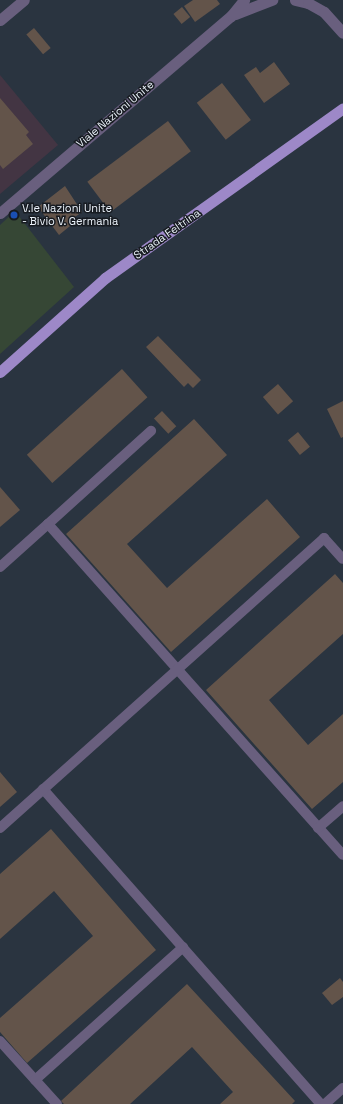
<!DOCTYPE html>
<html>
<head>
<meta charset="utf-8">
<style>
  body { margin:0 }
  #map { position:relative; width:343px; height:1104px; overflow:hidden; background:#2a3440; font-family:"Space Grotesk",sans-serif }
  div>[style] { position:absolute }
  [style*='--x'] { left:calc(var(--x)*1px); top:calc(var(--y)*1px); width:calc(var(--w)*1px); rotate:calc(var(--a)*1deg) }
  .education>* { inset:0; background:#433543 }
  .green>* { inset:0; background:#364735 }
  .building>* { inset:0; background:#63544a; transform-origin:0 0 }
  .service>* { height:10px; margin:-5px; padding:0 5px; transform-origin:5px; border-radius:5px; background:#695f7e }
  .pedestrian>* { height:11px; margin:-5.5px; padding:0 5.5px; transform-origin:5.5px; border-radius:5.5px; background:#695f7e }
  .minor>* { height:11px; margin:-5.5px; padding:0 5.5px; transform-origin:5.5px; border-radius:5.5px; background:#695f7e }
  .tertiary>* { height:11px; margin:-5.5px; padding:0 5.5px; transform-origin:5.5px; border-radius:5.5px; background:#695f7e }
  .primary>* { height:11px; margin:-5.5px; padding:0 5.5px; transform-origin:5.5px; border-radius:5.5px; background:#9d88c8 }
  .dots>* { width:11px; height:11px; translate:-50% -50%; box-sizing:border-box; border:2px solid #171b21; border-radius:50% }
  span { translate:-50% -50%; white-space:nowrap; text-align:center; line-height:1.15; -webkit-text-stroke:3px #171b21; paint-order:stroke }
  .street-label { font-size:11px; color:#ebf2fa }
  .poi-label { font-size:11px; color:#ebf2fa }
  .left { translate:0 -50%; text-align:left }
</style>
</head>
<body>
<div id="map">
  <div class="education">
    <div style="clip-path:polygon(0 75px,58px 145px,0 194px)"></div>
  </div>
  <div class="green">
    <div style="clip-path:polygon(15px 211px,74px 287px,0 354px,0 225px)"></div>
  </div>
  <div class="building">
    <div style="clip-path:polygon(193px 0,217px 0,220px 4px,195px 22px,184px 6px)"></div>
    <div style="left:182px;top:7px;width:13px;height:11px;rotate:51deg"></div>
    <div style="left:34px;top:28px;width:26px;height:10px;rotate:50deg"></div>
    <div style="clip-path:polygon(274px 62px,290px 84px,264px 103px,244px 75px,256px 67px,260px 73px)"></div>
    <div style="left:222px;top:83px;width:47px;height:32px;rotate:52deg"></div>
    <div style="clip-path:polygon(0 98px,29px 132px,26px 135px,33px 144px,3px 169px,0 165px)"></div>
    <div style="left:168px;top:121px;width:38px;height:101px;rotate:53deg"></div>
    <div style="clip-path:polygon(65px 186px,82px 212px,72px 219px,75px 222px,59px 235px,38px 207px)"></div>
    <div style="clip-path:polygon(158px 336px,201px 380px,193px 388px,188px 383px,184px 387px,146px 347px)"></div>
    <div style="left:122px;top:369px;width:38px;height:128px;rotate:48deg"></div>
    <div style="left:278px;top:384px;width:23px;height:20px;rotate:49deg"></div>
    <div style="clip-path:polygon(343px 401px,343px 437px,341px 438px,327px 409px)"></div>
    <div style="left:162px;top:411px;width:21px;height:11px;rotate:47deg"></div>
    <div style="clip-path:polygon(194px 419px,227px 455px,127px 544px,167px 588px,267px 499px,300px 537px,171px 652px,66px 534px)"></div>
    <div style="left:298px;top:432px;width:19px;height:13px;rotate:51deg"></div>
    <div style="clip-path:polygon(0 487px,20px 510px,0 527px)"></div>
    <div style="clip-path:polygon(335px 574px,343px 583px,343px 634px,269px 700px,308px 745px,343px 714px,343px 782px,312px 809px,206px 690px)"></div>
    <div style="clip-path:polygon(0 772px,17px 792px,0 807px)"></div>
    <div style="clip-path:polygon(51px 829px,156px 950px,27px 1063px,0 1032px,0 1018px,93px 936px,54px 891px,0 939px,0 874px)"></div>
    <div style="clip-path:polygon(340px 978px,343px 982px,343px 997px,332px 1005px,322px 993px)"></div>
    <div style="clip-path:polygon(187px 984px,295px 1101px,292px 1104px,220px 1104px,233px 1092px,192px 1047px,130px 1104px,64px 1104px,61px 1101px)"></div>
  </div>
  <div class="service">
    <div style="--x:48;--y:524;--w:139;--a:-42.1"></div>
    <div style="--x:0;--y:567;--w:64;--a:-41.9"></div>
    <div style="--x:48;--y:524;--w:443;--a:48.3"></div>
    <div style="--x:43;--y:789;--w:420;--a:48.6"></div>
    <div style="--x:0;--y:828;--w:435;--a:-41.8"></div>
    <div style="--x:324;--y:538;--w:28;--a:48"></div>
    <div style="--x:318;--y:828;--w:33;--a:-41"></div>
    <div style="--x:0;--y:1041;--w:85;--a:47.9"></div>
    <div style="--x:35;--y:1080;--w:199;--a:-41.9"></div>
    <div style="--x:325;--y:1104;--w:24;--a:-42"></div>
  </div>
  <div class="pedestrian">
    <div style="--x:0;--y:20;--w:31;--a:-40"></div>
  </div>
  <div class="minor">
    <div style="--x:235;--y:14;--w:40;--a:-21"></div>
    <div style="--x:0;--y:213;--w:304;--a:-40.5"></div>
    <div style="--x:231;--y:16;--w:21;--a:-51"></div>
  </div>
  <div class="tertiary">
    <div style="--x:295;--y:0;--w:13;--a:13"></div>
    <div style="--x:308;--y:3;--w:18;--a:29"></div>
    <div style="--x:324;--y:12;--w:28;--a:48"></div>
  </div>
  <div class="primary">
    <div style="--x:0;--y:372;--w:141;--a:-41.8"></div>
    <div style="--x:105;--y:278;--w:292;--a:-35.5"></div>
  </div>
  <div class="dots">
    <div style="left:14px;top:215px;background:#1a4fb4"></div>
  </div>
  <div class="street-label">
    <span style="left:115px;top:114px;rotate:-40deg">Viale Nazioni Unite</span>
    <span style="left:167px;top:234px;rotate:-35deg">Strada Feltrina</span>
  </div>
  <div class="poi-label">
    <span class="left" style="left:22px;top:215px">V.le Nazioni Unite<br>- Bivio V. Germania</span>
  </div>
</div>
</body>
</html>
